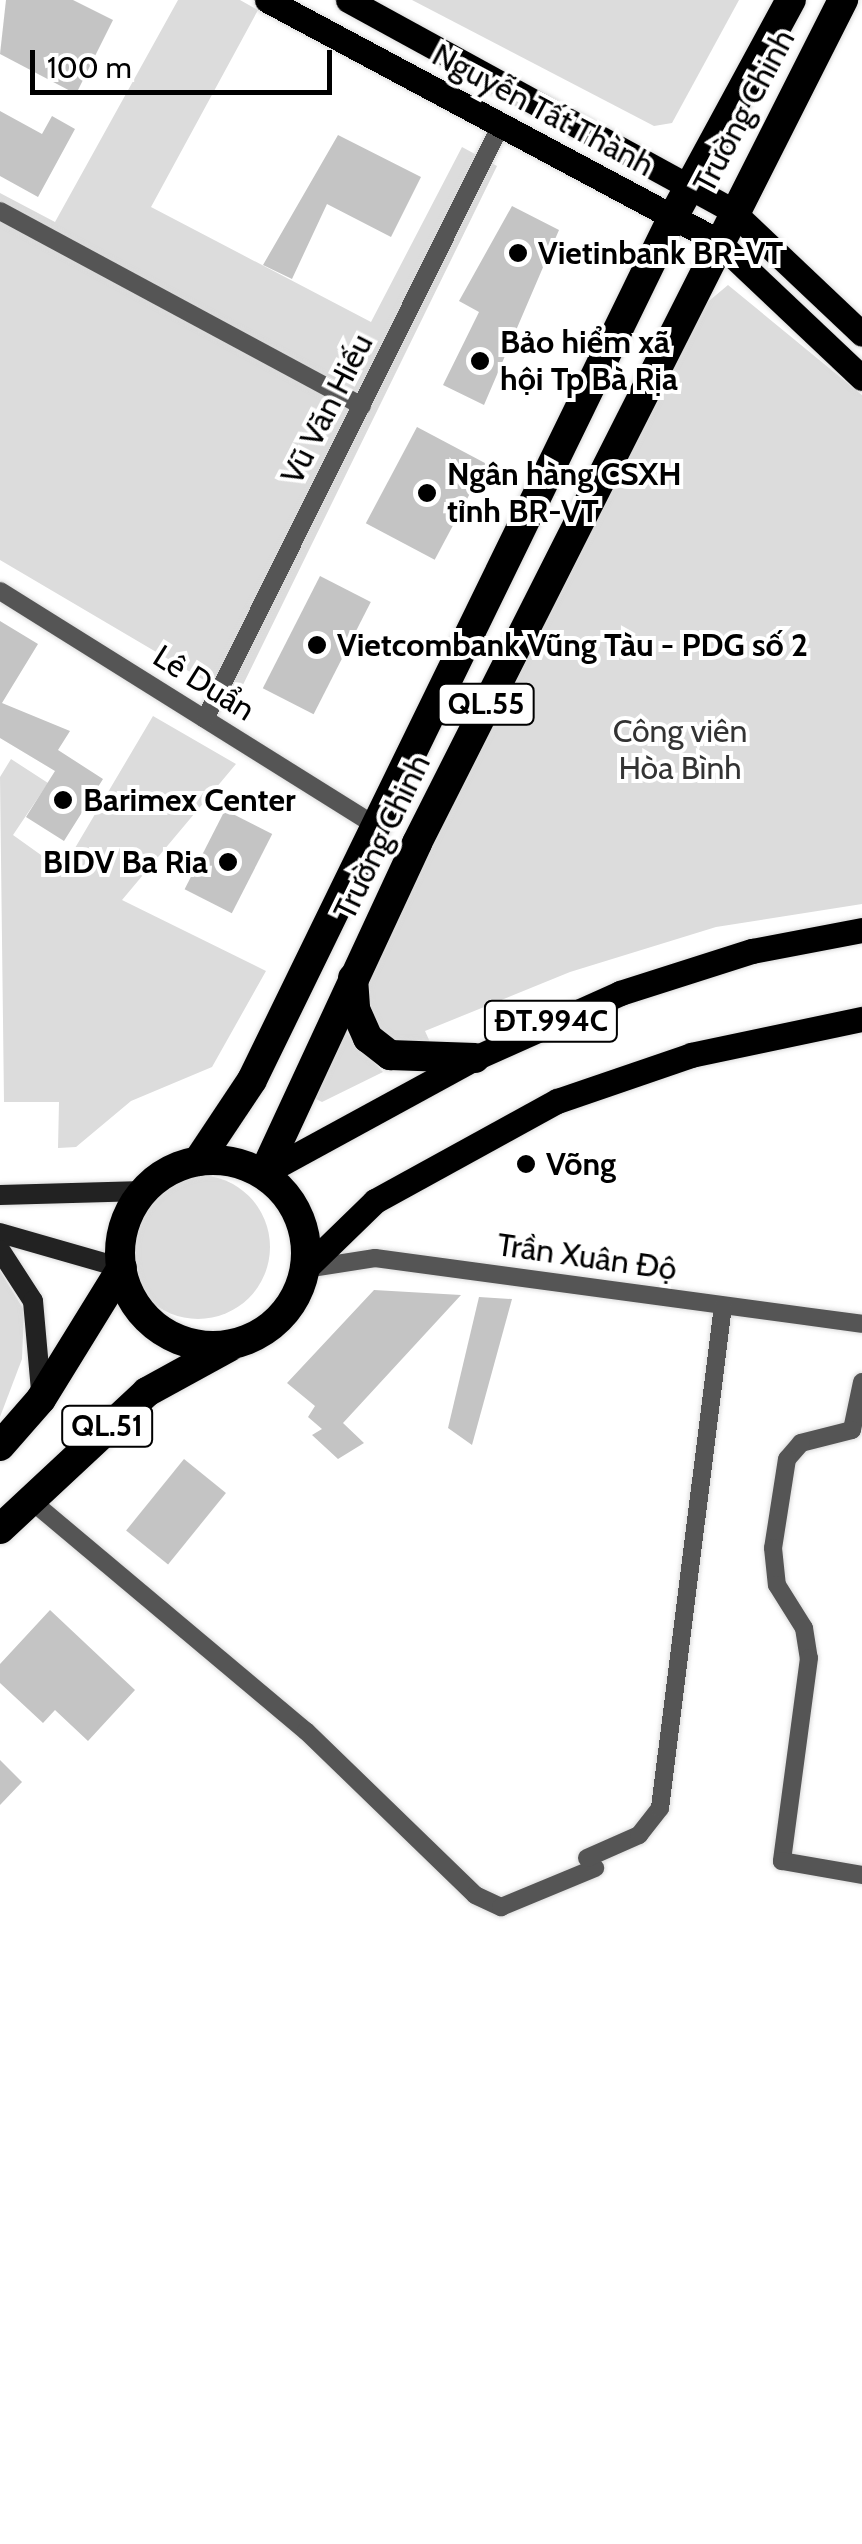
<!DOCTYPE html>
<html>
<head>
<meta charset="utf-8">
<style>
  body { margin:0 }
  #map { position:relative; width:862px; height:2544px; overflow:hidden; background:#fff; font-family:Cabin,sans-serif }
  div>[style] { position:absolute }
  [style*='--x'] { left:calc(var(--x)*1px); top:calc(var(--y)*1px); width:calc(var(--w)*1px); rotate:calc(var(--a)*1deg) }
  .green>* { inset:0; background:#dcdcdc }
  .round { border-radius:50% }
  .building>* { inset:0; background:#c4c4c4; transform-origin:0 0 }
  .roads { filter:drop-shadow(0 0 2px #dbdbdb) drop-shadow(0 0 2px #dbdbdb) }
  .street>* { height:18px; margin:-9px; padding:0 9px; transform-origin:9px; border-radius:9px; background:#555 }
  .secondary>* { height:20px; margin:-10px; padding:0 10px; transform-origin:10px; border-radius:10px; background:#222 }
  .primary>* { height:25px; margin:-12.5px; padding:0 12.5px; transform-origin:12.5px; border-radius:12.5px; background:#000 }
  .highway>* { height:30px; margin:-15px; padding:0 15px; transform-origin:15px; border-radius:15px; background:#000 }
  .highway>.ring { margin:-15px; padding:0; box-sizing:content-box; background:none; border:30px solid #000; border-radius:50% }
  .dots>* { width:28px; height:28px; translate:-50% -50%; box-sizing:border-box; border:5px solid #fff; border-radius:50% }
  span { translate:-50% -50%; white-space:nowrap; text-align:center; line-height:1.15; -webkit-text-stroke:8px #fff; paint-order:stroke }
  .shield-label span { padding:2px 8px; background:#fff; border:2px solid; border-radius:8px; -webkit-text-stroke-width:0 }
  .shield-label { font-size:30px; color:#000; font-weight:700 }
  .street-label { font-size:32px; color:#000 }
  .poi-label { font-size:32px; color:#000; font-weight:700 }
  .left { translate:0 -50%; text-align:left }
  .right { translate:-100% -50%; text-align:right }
  .park-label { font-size:32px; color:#333 }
  .scale { position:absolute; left:30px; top:50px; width:302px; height:45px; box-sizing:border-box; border:5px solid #000; border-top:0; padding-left:12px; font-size:30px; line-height:35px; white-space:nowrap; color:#000; -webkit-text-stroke:8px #fff; paint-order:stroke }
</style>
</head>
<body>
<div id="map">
  <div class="green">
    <div style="clip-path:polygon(178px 0,240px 0,258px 10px,151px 207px,371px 322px,462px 147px,497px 166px,236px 699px,0 560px,0 193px,55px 222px)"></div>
    <div style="clip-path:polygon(412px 0,739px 0,672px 123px,654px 126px)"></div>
    <div style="clip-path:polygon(728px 285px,862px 395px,862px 904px,716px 927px,570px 972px,425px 1031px,430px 1042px,396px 1047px,365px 1033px,365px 976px,697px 311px)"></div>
    <div style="clip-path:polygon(153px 716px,236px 764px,122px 900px,266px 971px,212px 1067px,131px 1101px,76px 1147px,58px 1148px,59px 1102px,4px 1102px,0 777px,11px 759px,48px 783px,13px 835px,62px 870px)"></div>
    <div style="clip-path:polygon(340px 1026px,383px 1072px,322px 1102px,314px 1098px)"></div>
    <div class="round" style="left:126px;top:1175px;width:144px;height:144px"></div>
    <div style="clip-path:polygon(0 1271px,24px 1310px,22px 1359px,0 1417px)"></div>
  </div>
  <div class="building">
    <div style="clip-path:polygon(6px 0,73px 0,113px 20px,76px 94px,0 54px)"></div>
    <div style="clip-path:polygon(0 111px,42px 134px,52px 116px,75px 129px,38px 197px,0 176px)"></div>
    <div style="clip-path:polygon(338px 135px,421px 177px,391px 237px,327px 204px,292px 279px,263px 265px)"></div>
    <div style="clip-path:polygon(512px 206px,559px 230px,484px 405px,443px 385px,479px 312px,459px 301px)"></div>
    <div style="left:417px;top:427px;width:78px;height:109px;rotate:28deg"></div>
    <div style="left:320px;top:576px;width:57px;height:126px;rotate:27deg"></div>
    <div style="clip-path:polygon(0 621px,38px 644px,2px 703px,70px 731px,58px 750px,103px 779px,64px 841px,26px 817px,55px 771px,0 738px)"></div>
    <div style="left:225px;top:810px;width:53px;height:89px;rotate:27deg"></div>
    <div style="clip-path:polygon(374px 1290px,461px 1295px,343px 1423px,364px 1443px,338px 1459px,312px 1435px,322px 1429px,308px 1417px,315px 1406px,287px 1383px)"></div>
    <div style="clip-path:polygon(479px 1297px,512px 1299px,472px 1445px,448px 1428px)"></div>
    <div style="left:184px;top:1459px;width:54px;height:92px;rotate:39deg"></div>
    <div style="clip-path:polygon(50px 1610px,135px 1690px,88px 1741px,55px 1710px,43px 1723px,0 1683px,0 1664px)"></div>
    <div style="clip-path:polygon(0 1760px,22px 1782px,0 1805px)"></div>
  </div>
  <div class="roads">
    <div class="street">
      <div style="--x:0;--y:211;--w:411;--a:28.3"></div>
      <div style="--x:0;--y:591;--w:442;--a:32"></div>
      <div style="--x:205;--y:719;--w:664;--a:-63.51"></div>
      <div style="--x:305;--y:1269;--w:71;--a:-8.9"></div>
      <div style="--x:375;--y:1258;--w:491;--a:7.7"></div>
      <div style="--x:862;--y:1382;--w:49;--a:101.8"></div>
      <div style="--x:852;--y:1430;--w:53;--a:165.7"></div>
      <div style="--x:801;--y:1443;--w:21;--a:131"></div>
      <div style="--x:787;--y:1459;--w:90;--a:98.9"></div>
      <div style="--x:773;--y:1548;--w:37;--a:84"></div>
      <div style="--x:777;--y:1585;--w:51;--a:57.9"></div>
      <div style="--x:804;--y:1628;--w:30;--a:81"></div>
      <div style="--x:809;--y:1658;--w:205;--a:97.6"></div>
      <div style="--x:782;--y:1861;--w:81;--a:9.9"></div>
      <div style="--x:28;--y:1498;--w:363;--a:40"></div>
      <div style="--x:306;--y:1731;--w:235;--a:44.1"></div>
      <div style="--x:475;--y:1895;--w:29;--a:25"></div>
      <div style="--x:501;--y:1907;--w:102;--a:-22.5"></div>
      <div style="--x:587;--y:1858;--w:57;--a:-23.9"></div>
      <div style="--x:639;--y:1835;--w:34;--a:-52"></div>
      <div style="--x:660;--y:1808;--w:506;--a:-82.85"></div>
    </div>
    <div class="secondary">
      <div style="--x:0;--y:1195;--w:144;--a:-1.6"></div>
      <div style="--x:0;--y:1233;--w:127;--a:16"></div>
      <div style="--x:0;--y:1250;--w:61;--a:57.1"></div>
      <div style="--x:33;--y:1301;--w:90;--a:84.9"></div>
    </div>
    <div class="primary">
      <div style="--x:267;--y:0;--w:509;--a:28.13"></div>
      <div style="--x:716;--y:240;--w:201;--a:43.4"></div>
      <div style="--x:348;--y:0;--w:437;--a:28.7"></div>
      <div style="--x:731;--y:210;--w:180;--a:43.4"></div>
      <div style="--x:264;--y:1173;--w:240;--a:-28.6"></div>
      <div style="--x:475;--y:1058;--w:159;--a:-24.1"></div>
      <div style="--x:620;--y:993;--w:139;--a:-17.7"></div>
      <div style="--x:752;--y:951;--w:112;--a:-10.8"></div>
      <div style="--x:305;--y:1269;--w:98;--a:-44.2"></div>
      <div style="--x:375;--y:1201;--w:208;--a:-28.8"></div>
      <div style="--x:557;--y:1101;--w:142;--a:-18.9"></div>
      <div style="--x:691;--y:1055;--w:175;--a:-11.9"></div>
    </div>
    <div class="highway">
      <div style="--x:353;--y:978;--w:31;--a:86"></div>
      <div style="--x:355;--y:1009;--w:32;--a:66"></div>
      <div style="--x:368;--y:1038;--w:28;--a:38"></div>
      <div style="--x:390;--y:1055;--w:85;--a:2"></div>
      <div class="ring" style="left:120px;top:1160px;width:156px;height:156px"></div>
      <div style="--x:198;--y:1161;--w:97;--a:-56.3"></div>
      <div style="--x:252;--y:1080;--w:960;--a:-64"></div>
      <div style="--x:673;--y:217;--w:247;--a:-61.5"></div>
      <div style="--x:264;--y:1173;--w:364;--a:-65.1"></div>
      <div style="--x:417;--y:843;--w:945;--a:-63.19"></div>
      <div style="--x:0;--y:1446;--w:62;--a:-48.9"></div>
      <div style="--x:41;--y:1399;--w:154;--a:-58.3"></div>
      <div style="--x:0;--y:1529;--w:201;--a:-43"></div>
      <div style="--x:147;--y:1392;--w:94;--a:-28.8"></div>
    </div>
  </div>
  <div class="dots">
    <div style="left:518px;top:253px;background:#000"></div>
    <div style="left:480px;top:361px;background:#000"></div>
    <div style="left:427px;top:493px;background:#000"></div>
    <div style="left:317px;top:645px;background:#000"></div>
    <div style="left:63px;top:800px;background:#000"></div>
    <div style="left:228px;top:862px;background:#000"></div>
    <div style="left:526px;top:1164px;background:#000"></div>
  </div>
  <div class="shield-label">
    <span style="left:486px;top:704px">QL.55</span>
    <span style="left:551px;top:1021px">ĐT.994C</span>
    <span style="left:107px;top:1426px">QL.51</span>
  </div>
  <div class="street-label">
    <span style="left:543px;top:110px;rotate:28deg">Nguyễn Tất Thành</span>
    <span style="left:744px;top:111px;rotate:-62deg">Trường Chinh</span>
    <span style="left:327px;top:409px;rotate:-63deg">Vũ Văn Hiếu</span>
    <span style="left:204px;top:683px;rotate:32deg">Lê Duẩn</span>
    <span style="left:382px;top:837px;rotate:-64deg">Trường Chinh</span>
    <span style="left:587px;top:1257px;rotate:8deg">Trần Xuân Độ</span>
  </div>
  <div class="poi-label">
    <span class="left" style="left:538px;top:253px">Vietinbank BR-VT</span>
    <span class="left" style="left:500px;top:361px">Bảo hiểm xã<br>hội Tp Bà Rịa</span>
    <span class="left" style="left:447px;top:493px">Ngân hàng CSXH<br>tỉnh BR-VT</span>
    <span class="left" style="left:337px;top:645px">Vietcombank Vũng Tàu - PDG số 2</span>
    <span class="left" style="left:83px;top:800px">Barimex Center</span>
    <span class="right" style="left:208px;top:862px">BIDV Ba Ria</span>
    <span class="left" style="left:546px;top:1164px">Võng</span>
  </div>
  <div class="park-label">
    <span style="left:680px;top:750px">Công viên<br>Hòa Bình</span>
  </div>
  <div class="scale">100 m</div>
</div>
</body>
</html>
